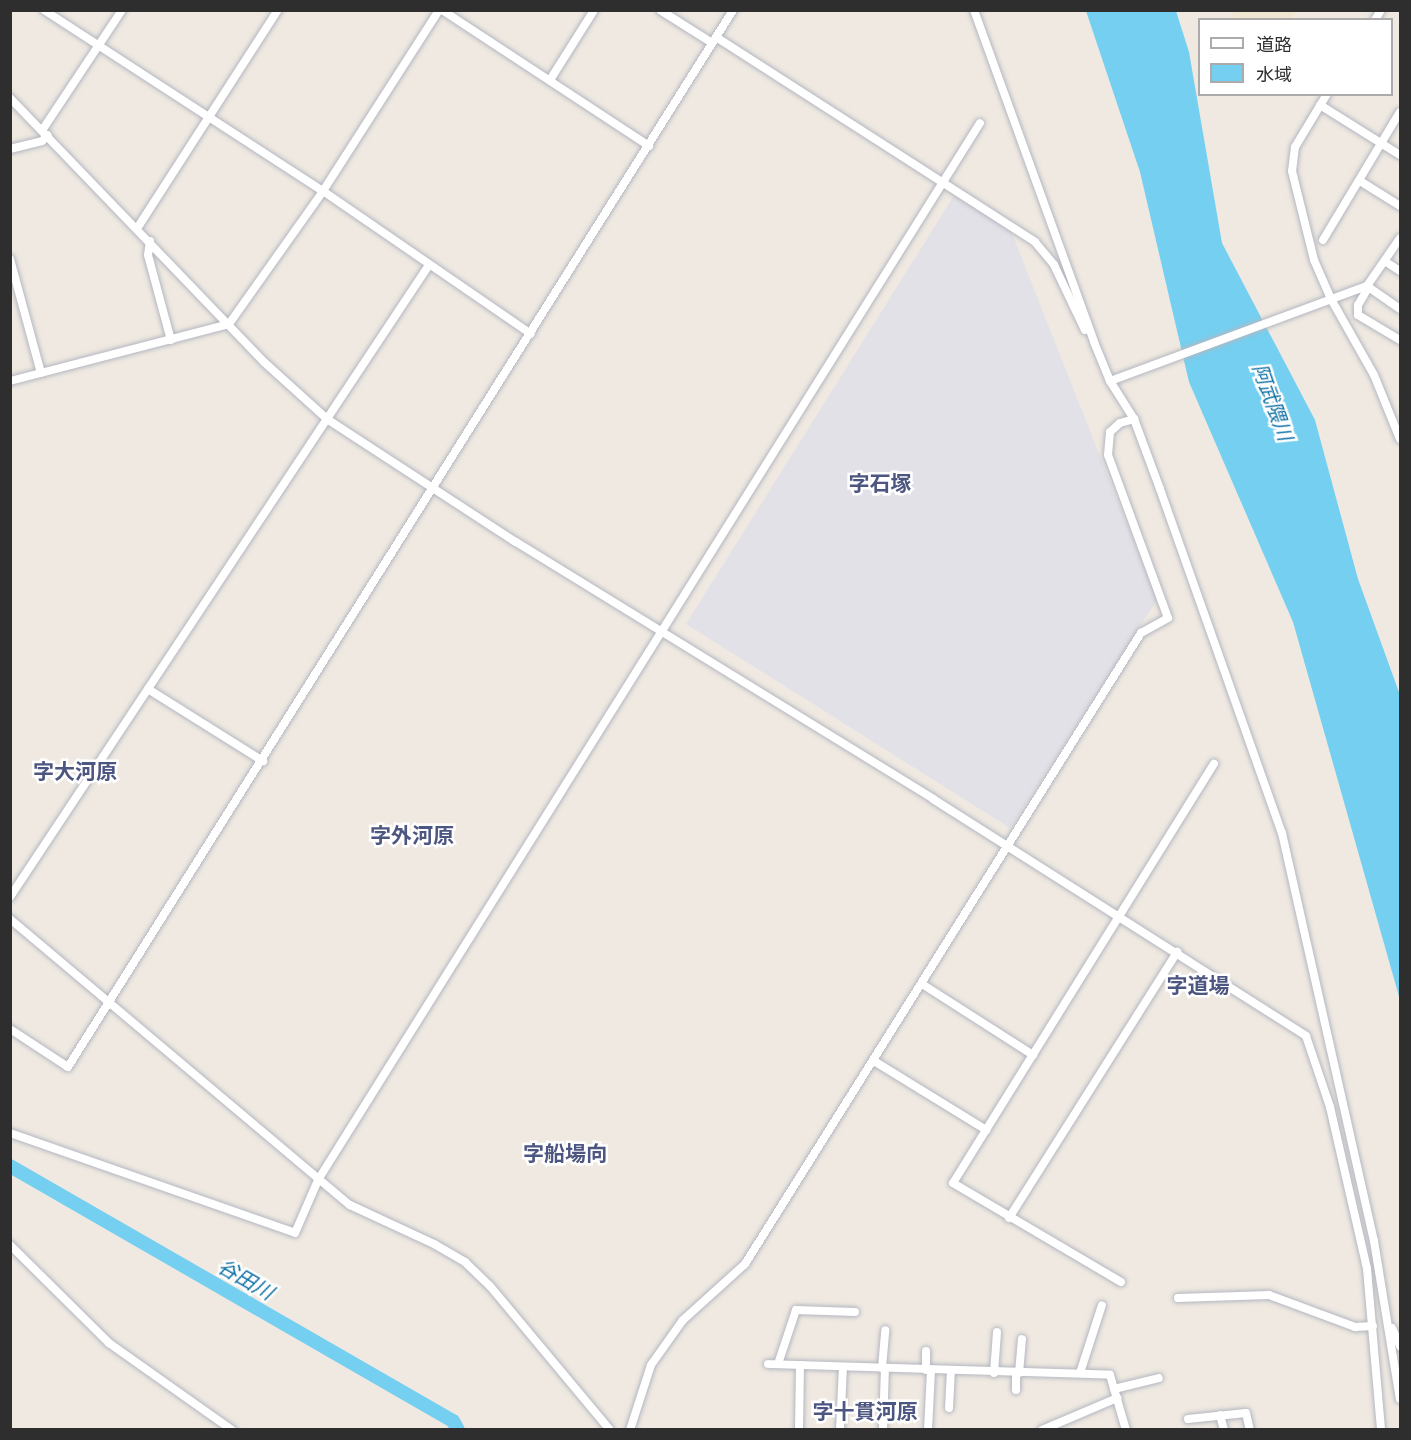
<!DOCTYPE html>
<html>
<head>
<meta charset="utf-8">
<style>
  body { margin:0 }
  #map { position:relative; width:1411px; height:1440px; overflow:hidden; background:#efe9e1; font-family:"Archivo Narrow","Noto Sans JP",sans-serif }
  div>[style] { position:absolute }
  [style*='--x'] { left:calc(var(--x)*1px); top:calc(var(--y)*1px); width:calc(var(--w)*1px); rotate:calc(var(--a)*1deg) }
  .industrial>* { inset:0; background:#e3e1e8 }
  .education>* { inset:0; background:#f0e6d1 }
  .water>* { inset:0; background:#75cff0 }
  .river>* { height:14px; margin:-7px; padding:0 7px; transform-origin:7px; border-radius:7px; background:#75cff0 }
  .roads { filter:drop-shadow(0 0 2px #b4b7c1) drop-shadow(0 0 2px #b4b7c1) }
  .minor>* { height:8px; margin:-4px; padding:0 4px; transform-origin:4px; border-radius:4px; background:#fff }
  span { translate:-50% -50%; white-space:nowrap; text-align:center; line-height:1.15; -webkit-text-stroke:5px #fff; paint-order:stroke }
  .water-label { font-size:20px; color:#0d6fa3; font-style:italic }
  .quarter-label { font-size:21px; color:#4d5680; font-weight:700 }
  .frame { position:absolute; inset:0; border:12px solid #2e2e2e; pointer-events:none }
  .legend { position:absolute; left:1198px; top:18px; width:195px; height:78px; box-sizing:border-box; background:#fff; border:2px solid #ababab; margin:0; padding:8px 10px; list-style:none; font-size:18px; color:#2e2e2e }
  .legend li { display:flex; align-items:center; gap:12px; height:30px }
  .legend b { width:30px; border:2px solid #ababab }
</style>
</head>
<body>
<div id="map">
  <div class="industrial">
    <div style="clip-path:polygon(955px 194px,1011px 231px,1157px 600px,1010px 828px,686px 624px)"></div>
  </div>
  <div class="education">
    <div style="clip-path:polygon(1232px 11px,1232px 10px,1296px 11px,1291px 20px,1235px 19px)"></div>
  </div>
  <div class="water">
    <div style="clip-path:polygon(1086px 11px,1176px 11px,1189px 52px,1222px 243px,1315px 420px,1358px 579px,1400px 695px,1400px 1000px,1293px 622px,1189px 382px,1140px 172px)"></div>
  </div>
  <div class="river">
    <div style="--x:10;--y:1166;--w:511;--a:29.93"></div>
    <div style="--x:453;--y:1421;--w:10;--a:61"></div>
  </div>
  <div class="roads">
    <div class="minor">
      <div style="--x:44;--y:10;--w:333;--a:33"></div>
      <div style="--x:323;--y:191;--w:252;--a:34.5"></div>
      <div style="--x:442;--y:10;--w:248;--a:33.3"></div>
      <div style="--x:660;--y:10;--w:62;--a:32.4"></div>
      <div style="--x:974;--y:10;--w:353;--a:70.1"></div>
      <div style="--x:1094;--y:342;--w:42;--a:67.7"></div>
      <div style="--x:1110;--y:381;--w:45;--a:57.7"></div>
      <div style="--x:1134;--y:419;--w:75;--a:69.6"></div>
      <div style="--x:1160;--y:489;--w:365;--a:70.5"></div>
      <div style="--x:1282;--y:833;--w:418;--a:77.3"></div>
      <div style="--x:1374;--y:1241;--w:160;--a:80.7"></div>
      <div style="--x:1375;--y:20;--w:12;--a:-59"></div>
      <div style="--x:716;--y:37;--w:379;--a:32.7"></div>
      <div style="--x:1035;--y:242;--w:30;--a:50"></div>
      <div style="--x:1054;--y:265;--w:72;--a:64.5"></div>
      <div style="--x:550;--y:80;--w:83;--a:-57.8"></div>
      <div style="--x:1327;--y:94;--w:62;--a:121.1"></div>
      <div style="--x:1295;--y:147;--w:24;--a:97"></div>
      <div style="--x:1292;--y:171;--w:92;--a:76.1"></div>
      <div style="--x:1314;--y:260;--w:43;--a:66.4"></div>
      <div style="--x:1331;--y:299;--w:87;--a:60.5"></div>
      <div style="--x:1374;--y:375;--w:69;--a:67.9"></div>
      <div style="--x:10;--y:98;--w:366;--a:46.1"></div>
      <div style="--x:264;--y:362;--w:85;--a:42.1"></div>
      <div style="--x:327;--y:419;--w:225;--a:33.1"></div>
      <div style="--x:516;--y:542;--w:490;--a:31.6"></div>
      <div style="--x:933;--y:799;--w:442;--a:32.4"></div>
      <div style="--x:1306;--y:1036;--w:75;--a:71.3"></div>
      <div style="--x:1330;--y:1107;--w:166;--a:77.1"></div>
      <div style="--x:1367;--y:1269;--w:162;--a:85"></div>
      <div style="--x:1320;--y:105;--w:94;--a:32"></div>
      <div style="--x:43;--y:129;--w:143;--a:-56.4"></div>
      <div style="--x:10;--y:149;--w:33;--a:-14"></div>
      <div style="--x:42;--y:141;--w:8;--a:-45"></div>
      <div style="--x:1360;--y:181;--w:47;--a:32"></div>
      <div style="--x:138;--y:227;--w:258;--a:-57.2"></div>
      <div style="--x:1323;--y:240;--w:149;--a:-59"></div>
      <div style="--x:150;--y:241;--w:14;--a:98"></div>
      <div style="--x:148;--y:255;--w:88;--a:74.9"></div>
      <div style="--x:10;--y:259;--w:118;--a:74.8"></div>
      <div style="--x:1386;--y:262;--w:17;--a:33"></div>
      <div style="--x:1367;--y:286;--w:40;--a:34.9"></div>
      <div style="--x:1368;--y:288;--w:20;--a:120"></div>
      <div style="--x:1358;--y:305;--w:10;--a:90"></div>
      <div style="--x:1358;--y:315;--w:49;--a:30.8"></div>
      <div style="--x:10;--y:381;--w:226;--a:-14.6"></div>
      <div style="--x:229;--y:324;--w:163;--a:-54.7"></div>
      <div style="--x:323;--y:191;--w:215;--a:-57.3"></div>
      <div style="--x:1110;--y:381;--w:274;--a:-20.3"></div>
      <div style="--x:1367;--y:286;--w:58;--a:-55.5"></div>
      <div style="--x:148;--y:689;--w:136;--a:32.1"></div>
      <div style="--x:10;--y:897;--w:758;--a:-56.46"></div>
      <div style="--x:10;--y:919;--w:444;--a:40.1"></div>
      <div style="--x:350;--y:1205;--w:93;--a:24.9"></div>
      <div style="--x:434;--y:1244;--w:36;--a:30"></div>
      <div style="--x:465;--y:1262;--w:35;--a:44"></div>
      <div style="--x:490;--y:1286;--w:187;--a:50.2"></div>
      <div style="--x:922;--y:984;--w:132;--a:32.6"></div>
      <div style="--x:10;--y:1029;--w:69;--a:33.2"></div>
      <div style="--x:68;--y:1067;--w:1249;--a:-57.82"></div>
      <div style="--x:874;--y:1061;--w:132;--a:31.6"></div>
      <div style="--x:10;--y:1133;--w:302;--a:19.3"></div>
      <div style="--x:295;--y:1233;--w:58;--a:-66.5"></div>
      <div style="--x:318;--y:1180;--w:1247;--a:-57.94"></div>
      <div style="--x:1009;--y:1218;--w:315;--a:-57.7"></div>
      <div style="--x:10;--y:1245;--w:139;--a:44.7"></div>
      <div style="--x:109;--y:1343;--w:151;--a:35.3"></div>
      <div style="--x:1121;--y:1282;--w:195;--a:-149.5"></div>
      <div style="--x:953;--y:1183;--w:494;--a:-58.1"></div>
      <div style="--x:1178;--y:1298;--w:91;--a:-1.9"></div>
      <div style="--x:1269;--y:1295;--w:92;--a:20.4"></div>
      <div style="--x:1355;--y:1327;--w:18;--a:-3"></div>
      <div style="--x:1392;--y:1328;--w:20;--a:66"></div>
      <div style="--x:768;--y:1364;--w:342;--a:1.8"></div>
      <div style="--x:1110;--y:1375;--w:57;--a:73.8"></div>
      <div style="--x:778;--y:1364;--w:57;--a:-71.6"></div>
      <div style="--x:796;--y:1310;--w:59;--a:1.9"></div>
      <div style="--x:882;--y:1368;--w:38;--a:-85"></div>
      <div style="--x:926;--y:1370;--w:19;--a:-90"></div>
      <div style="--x:994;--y:1373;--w:41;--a:-85.8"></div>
      <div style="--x:1019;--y:1373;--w:34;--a:-85"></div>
      <div style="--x:1080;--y:1373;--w:71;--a:-72.1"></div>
      <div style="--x:1114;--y:1389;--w:46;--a:-13.7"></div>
      <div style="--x:1016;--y:1390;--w:17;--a:-90"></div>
      <div style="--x:949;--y:1408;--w:37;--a:-87"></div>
      <div style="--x:1220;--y:1415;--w:16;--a:75"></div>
      <div style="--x:1188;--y:1419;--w:58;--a:-5.9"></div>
      <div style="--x:1246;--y:1413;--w:17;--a:77"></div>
      <div style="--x:630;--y:1430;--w:68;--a:-72.1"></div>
      <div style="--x:651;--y:1365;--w:55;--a:-54.6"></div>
      <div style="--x:683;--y:1320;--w:84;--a:-42.1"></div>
      <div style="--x:745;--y:1264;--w:745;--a:-57.89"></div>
      <div style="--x:1141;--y:633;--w:31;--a:-29"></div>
      <div style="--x:1168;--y:618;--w:174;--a:-110.2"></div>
      <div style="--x:1108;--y:455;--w:23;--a:-85"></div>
      <div style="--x:1110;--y:432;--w:13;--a:-42"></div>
      <div style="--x:1120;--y:423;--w:15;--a:-16"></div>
      <div style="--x:799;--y:1430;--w:65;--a:-89.1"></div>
      <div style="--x:840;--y:1430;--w:63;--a:-87.3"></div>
      <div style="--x:883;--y:1430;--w:62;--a:-88.2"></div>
      <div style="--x:928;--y:1430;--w:60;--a:-87.1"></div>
      <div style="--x:1042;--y:1430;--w:82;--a:-23.1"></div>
    </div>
  </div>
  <div class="water-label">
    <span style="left:1273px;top:402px;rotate:70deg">阿武隈川</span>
    <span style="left:246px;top:1279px;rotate:30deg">谷田川</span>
  </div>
  <div class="quarter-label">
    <span style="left:880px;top:484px">字石塚</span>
    <span style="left:75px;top:772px">字大河原</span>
    <span style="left:412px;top:836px">字外河原</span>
    <span style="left:1198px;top:986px">字道場</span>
    <span style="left:565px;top:1154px">字船場向</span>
    <span style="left:865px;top:1412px">字十貫河原</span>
  </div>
  <div class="frame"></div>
  <ul class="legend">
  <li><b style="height:8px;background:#fff"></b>道路</li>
  <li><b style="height:16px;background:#75cff0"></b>水域</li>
  </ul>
</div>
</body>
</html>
